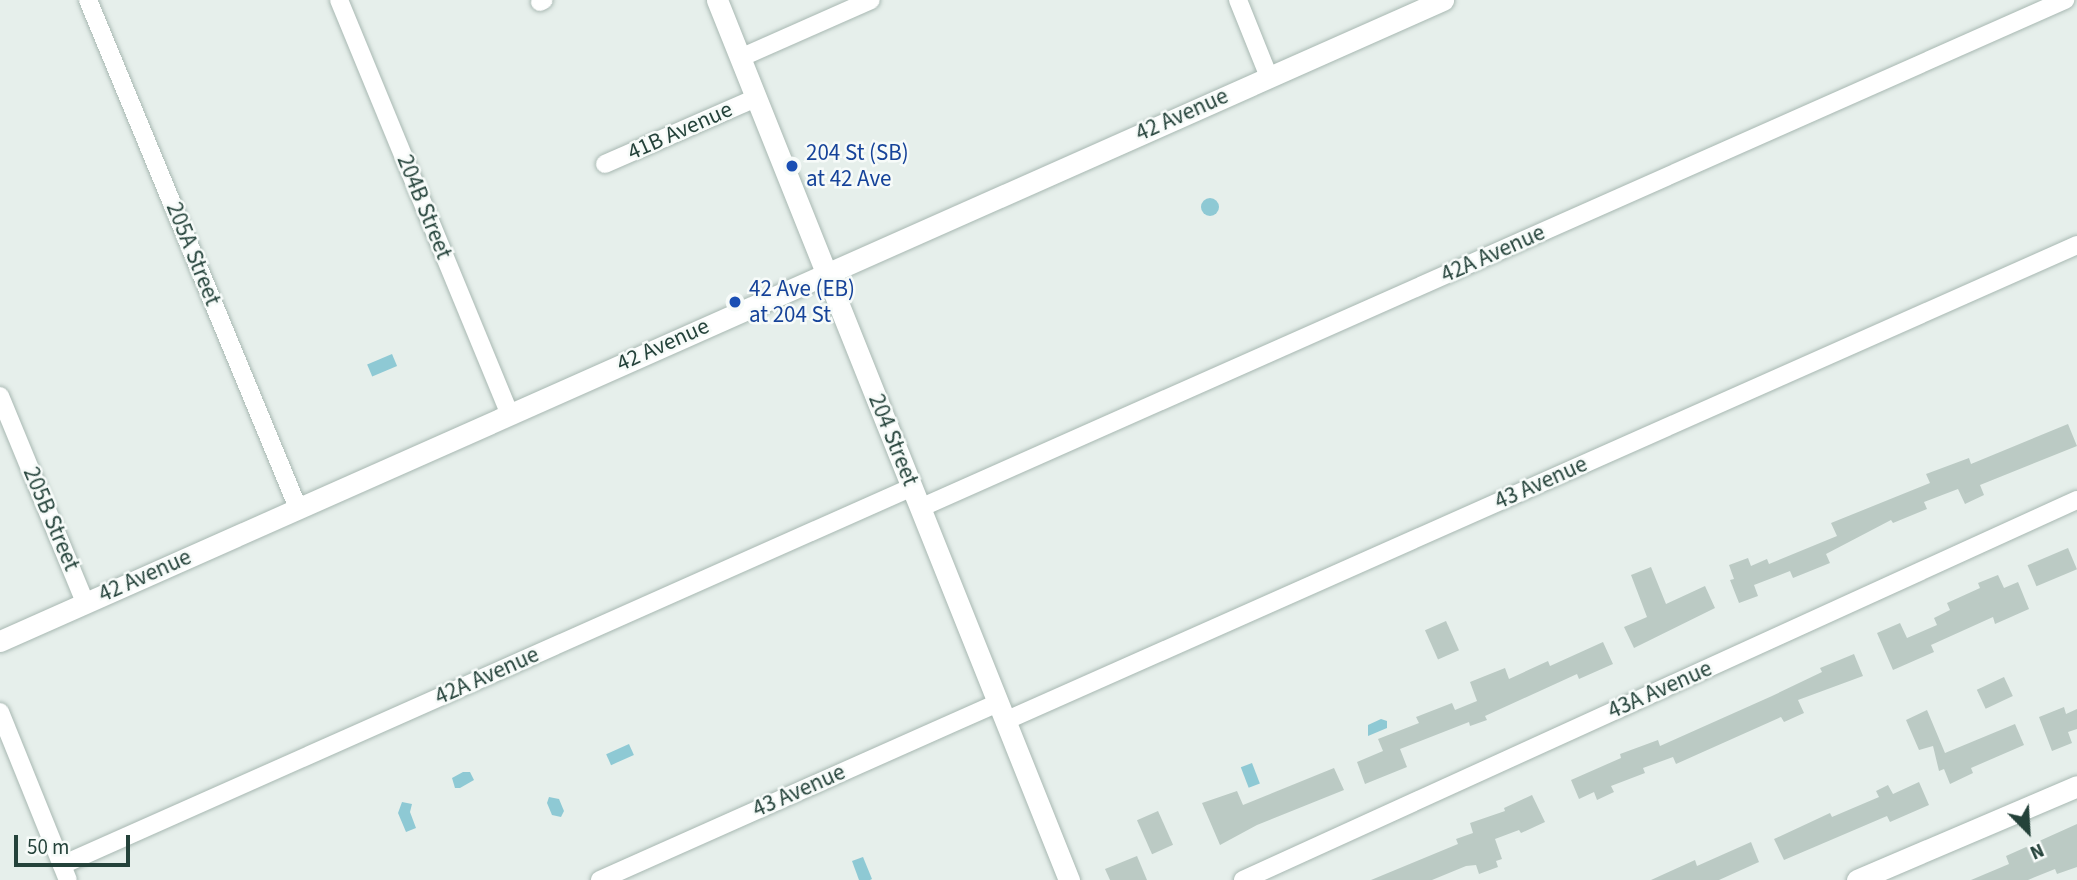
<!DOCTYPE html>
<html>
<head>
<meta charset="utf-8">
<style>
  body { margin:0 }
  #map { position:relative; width:2077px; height:880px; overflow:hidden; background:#e6efeb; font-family:"Source Sans 3",sans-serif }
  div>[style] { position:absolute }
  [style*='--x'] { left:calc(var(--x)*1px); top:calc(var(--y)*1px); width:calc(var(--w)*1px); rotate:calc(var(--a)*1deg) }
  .water>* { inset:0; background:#8ec9d4; transform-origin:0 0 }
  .round { border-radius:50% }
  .building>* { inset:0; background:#bbcac4; transform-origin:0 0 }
  .roads { filter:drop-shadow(0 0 2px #a8b8b2) drop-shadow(0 0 2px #a8b8b2) }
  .minor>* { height:18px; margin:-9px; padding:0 9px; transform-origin:9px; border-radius:9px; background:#fff }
  .tertiary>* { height:21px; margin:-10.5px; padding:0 10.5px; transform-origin:10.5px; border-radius:10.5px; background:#fff }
  .dots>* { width:19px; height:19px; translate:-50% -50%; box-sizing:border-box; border:4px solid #f7fbf9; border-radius:50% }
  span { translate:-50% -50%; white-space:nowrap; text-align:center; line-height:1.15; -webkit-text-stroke:5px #f7fbf9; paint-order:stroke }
  .street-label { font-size:23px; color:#24423a }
  .transit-label { font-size:23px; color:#164399 }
  .left { translate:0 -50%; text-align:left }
  .north { position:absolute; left:1993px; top:796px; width:70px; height:70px; -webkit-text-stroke:5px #f7fbf9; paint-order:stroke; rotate:156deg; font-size:19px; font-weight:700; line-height:28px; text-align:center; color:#24423a }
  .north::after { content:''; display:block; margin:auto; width:24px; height:32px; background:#24423a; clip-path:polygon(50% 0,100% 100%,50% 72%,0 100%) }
  .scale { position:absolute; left:14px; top:835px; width:116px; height:32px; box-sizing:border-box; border:4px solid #24423a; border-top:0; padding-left:9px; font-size:21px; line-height:24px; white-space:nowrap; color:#24423a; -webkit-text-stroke:5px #f7fbf9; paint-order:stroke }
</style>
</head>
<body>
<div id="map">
  <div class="water">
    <div class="round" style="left:1201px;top:198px;width:18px;height:18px"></div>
    <div style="left:392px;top:354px;width:13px;height:27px;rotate:67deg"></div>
    <div style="clip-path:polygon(1381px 719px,1387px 721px,1387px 728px,1368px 736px,1368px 725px)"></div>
    <div style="left:629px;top:744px;width:12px;height:25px;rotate:66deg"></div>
    <div style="left:1252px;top:763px;width:22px;height:12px;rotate:69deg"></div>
    <div style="clip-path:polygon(463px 772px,470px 772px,474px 780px,460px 788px,455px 788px,452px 778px)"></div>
    <div style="clip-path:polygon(549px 797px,559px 799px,564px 811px,561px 817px,552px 815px,547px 803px)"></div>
    <div style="clip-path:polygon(402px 802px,412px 804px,410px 812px,416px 828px,406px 832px,398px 813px)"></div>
    <div style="clip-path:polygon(863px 857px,872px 879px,870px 880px,859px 880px,852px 861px)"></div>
  </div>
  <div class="building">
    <div style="clip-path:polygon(2068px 424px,2077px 446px,1980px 485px,1984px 495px,1965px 504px,1958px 489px,1924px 502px,1927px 509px,1893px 523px,1891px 520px,1826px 554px,1830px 563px,1793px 578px,1790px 571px,1754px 585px,1758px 596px,1739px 603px,1730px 580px,1734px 579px,1729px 565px,1748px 558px,1751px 566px,1767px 559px,1769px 564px,1837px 536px,1831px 523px,1930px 483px,1926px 474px,1969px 458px,1971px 464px)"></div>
    <div style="left:2068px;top:548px;width:23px;height:44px;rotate:67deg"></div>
    <div style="clip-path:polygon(1651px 567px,1666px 604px,1705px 586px,1715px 608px,1634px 648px,1624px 627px,1647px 617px,1631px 575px)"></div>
    <div style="clip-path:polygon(1998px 575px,2004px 588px,2018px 582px,2029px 609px,1995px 624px,1993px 617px,1931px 645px,1934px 652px,1893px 670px,1877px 633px,1900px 623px,1907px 638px,1937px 625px,1934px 618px,1950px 610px,1947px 603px,1980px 588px,1978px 583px)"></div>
    <div style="left:1446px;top:621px;width:32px;height:23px;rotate:66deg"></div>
    <div style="clip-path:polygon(1603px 642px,1613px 664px,1579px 679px,1577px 674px,1485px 716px,1487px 720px,1470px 726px,1469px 722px,1400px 749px,1407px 767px,1365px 784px,1357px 762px,1383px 751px,1378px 739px,1419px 723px,1416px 717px,1452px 703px,1455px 710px,1477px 701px,1470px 682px,1505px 668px,1509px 679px,1548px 661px,1550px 666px)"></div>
    <div style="clip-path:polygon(1854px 654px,1863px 676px,1798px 700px,1804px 713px,1784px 722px,1781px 717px,1676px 764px,1673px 757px,1643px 768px,1645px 773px,1611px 786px,1614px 792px,1597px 800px,1594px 792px,1579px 799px,1571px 780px,1621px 758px,1620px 754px,1658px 740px,1660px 746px,1772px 696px,1822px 672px,1820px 668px)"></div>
    <div style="left:2004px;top:677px;width:21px;height:30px;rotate:65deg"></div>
    <div style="clip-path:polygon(2064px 707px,2066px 714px,2077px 709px,2077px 729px,2068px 732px,2072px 743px,2052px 751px,2039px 717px)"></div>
    <div style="clip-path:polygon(1927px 710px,1945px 753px,2015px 724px,2024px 745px,1971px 768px,1973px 773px,1950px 784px,1944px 769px,1939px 771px,1933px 746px,1919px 750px,1906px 720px)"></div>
    <div style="clip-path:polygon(1334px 768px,1344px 790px,1257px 825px,1220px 845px,1202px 803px,1237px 791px,1243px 805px)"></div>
    <div style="clip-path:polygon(1919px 782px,1929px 805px,1890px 822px,1887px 816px,1784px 860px,1774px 839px,1830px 813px,1832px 817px,1879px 797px,1876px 791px,1888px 785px,1893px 794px)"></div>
    <div style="clip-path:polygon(1532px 795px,1545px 822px,1521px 833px,1519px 830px,1495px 839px,1502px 859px,1496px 861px,1498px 867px,1479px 874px,1476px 865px,1466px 866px,1432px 880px,1371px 880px,1458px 844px,1456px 839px,1473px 833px,1470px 823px,1505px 811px,1504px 808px)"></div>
    <div style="left:1158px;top:811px;width:37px;height:23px;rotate:66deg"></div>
    <div style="clip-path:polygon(2077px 824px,2077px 867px,2057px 874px,2055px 869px,2028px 880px,1971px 880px,2009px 864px,2006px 856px)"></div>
    <div style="clip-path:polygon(1751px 842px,1759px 862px,1719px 880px,1651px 880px,1695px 860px,1697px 866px)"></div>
    <div style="clip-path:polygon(1137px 856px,1147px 880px,1110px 880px,1105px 869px)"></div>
  </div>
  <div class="roads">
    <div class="minor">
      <div style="--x:88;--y:0;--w:550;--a:67.54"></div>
      <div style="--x:339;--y:0;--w:447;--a:67.6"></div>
      <div style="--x:1238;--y:0;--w:83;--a:68.1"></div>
      <div style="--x:540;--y:2;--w:4;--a:-27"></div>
      <div style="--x:740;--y:58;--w:143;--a:-23.9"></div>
      <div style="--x:605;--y:164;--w:165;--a:-23.6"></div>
      <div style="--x:0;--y:396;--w:223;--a:67.6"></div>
      <div style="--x:920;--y:508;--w:1253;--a:-23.93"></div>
      <div style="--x:0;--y:712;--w:181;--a:68"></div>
      <div style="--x:1005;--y:721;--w:1173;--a:-23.94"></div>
      <div style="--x:62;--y:865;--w:930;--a:-23.97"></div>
      <div style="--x:600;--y:880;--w:436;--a:-24"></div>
      <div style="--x:1243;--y:880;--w:916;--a:-24.5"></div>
    </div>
    <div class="tertiary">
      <div style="--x:717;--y:0;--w:948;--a:68.2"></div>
      <div style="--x:0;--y:641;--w:1579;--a:-23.95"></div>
      <div style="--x:1857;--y:880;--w:239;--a:-23.1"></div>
    </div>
  </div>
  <div class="dots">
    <div style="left:792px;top:166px;background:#1a4fb4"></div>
    <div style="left:735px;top:302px;background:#1a4fb4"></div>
  </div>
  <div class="street-label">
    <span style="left:1182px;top:115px;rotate:-24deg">42 Avenue</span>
    <span style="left:680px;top:131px;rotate:-24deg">41B Avenue</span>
    <span style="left:424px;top:207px;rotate:68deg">204B Street</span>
    <span style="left:193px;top:254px;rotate:68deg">205A Street</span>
    <span style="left:1493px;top:254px;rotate:-24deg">42A Avenue</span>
    <span style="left:663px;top:345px;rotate:-24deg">42 Avenue</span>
    <span style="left:893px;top:440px;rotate:68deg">204 Street</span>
    <span style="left:1541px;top:483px;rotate:-24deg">43 Avenue</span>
    <span style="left:51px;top:519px;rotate:67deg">205B Street</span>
    <span style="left:145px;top:576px;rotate:-24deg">42 Avenue</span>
    <span style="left:487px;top:676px;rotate:-24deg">42A Avenue</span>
    <span style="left:1660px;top:690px;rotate:-24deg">43A Avenue</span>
    <span style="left:799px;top:791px;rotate:-24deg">43 Avenue</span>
  </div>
  <div class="transit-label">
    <span class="left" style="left:806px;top:166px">204 St (SB)<br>at 42 Ave</span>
    <span class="left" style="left:749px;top:302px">42 Ave (EB)<br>at 204 St</span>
  </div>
  <div class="north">N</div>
  <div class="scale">50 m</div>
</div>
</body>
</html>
